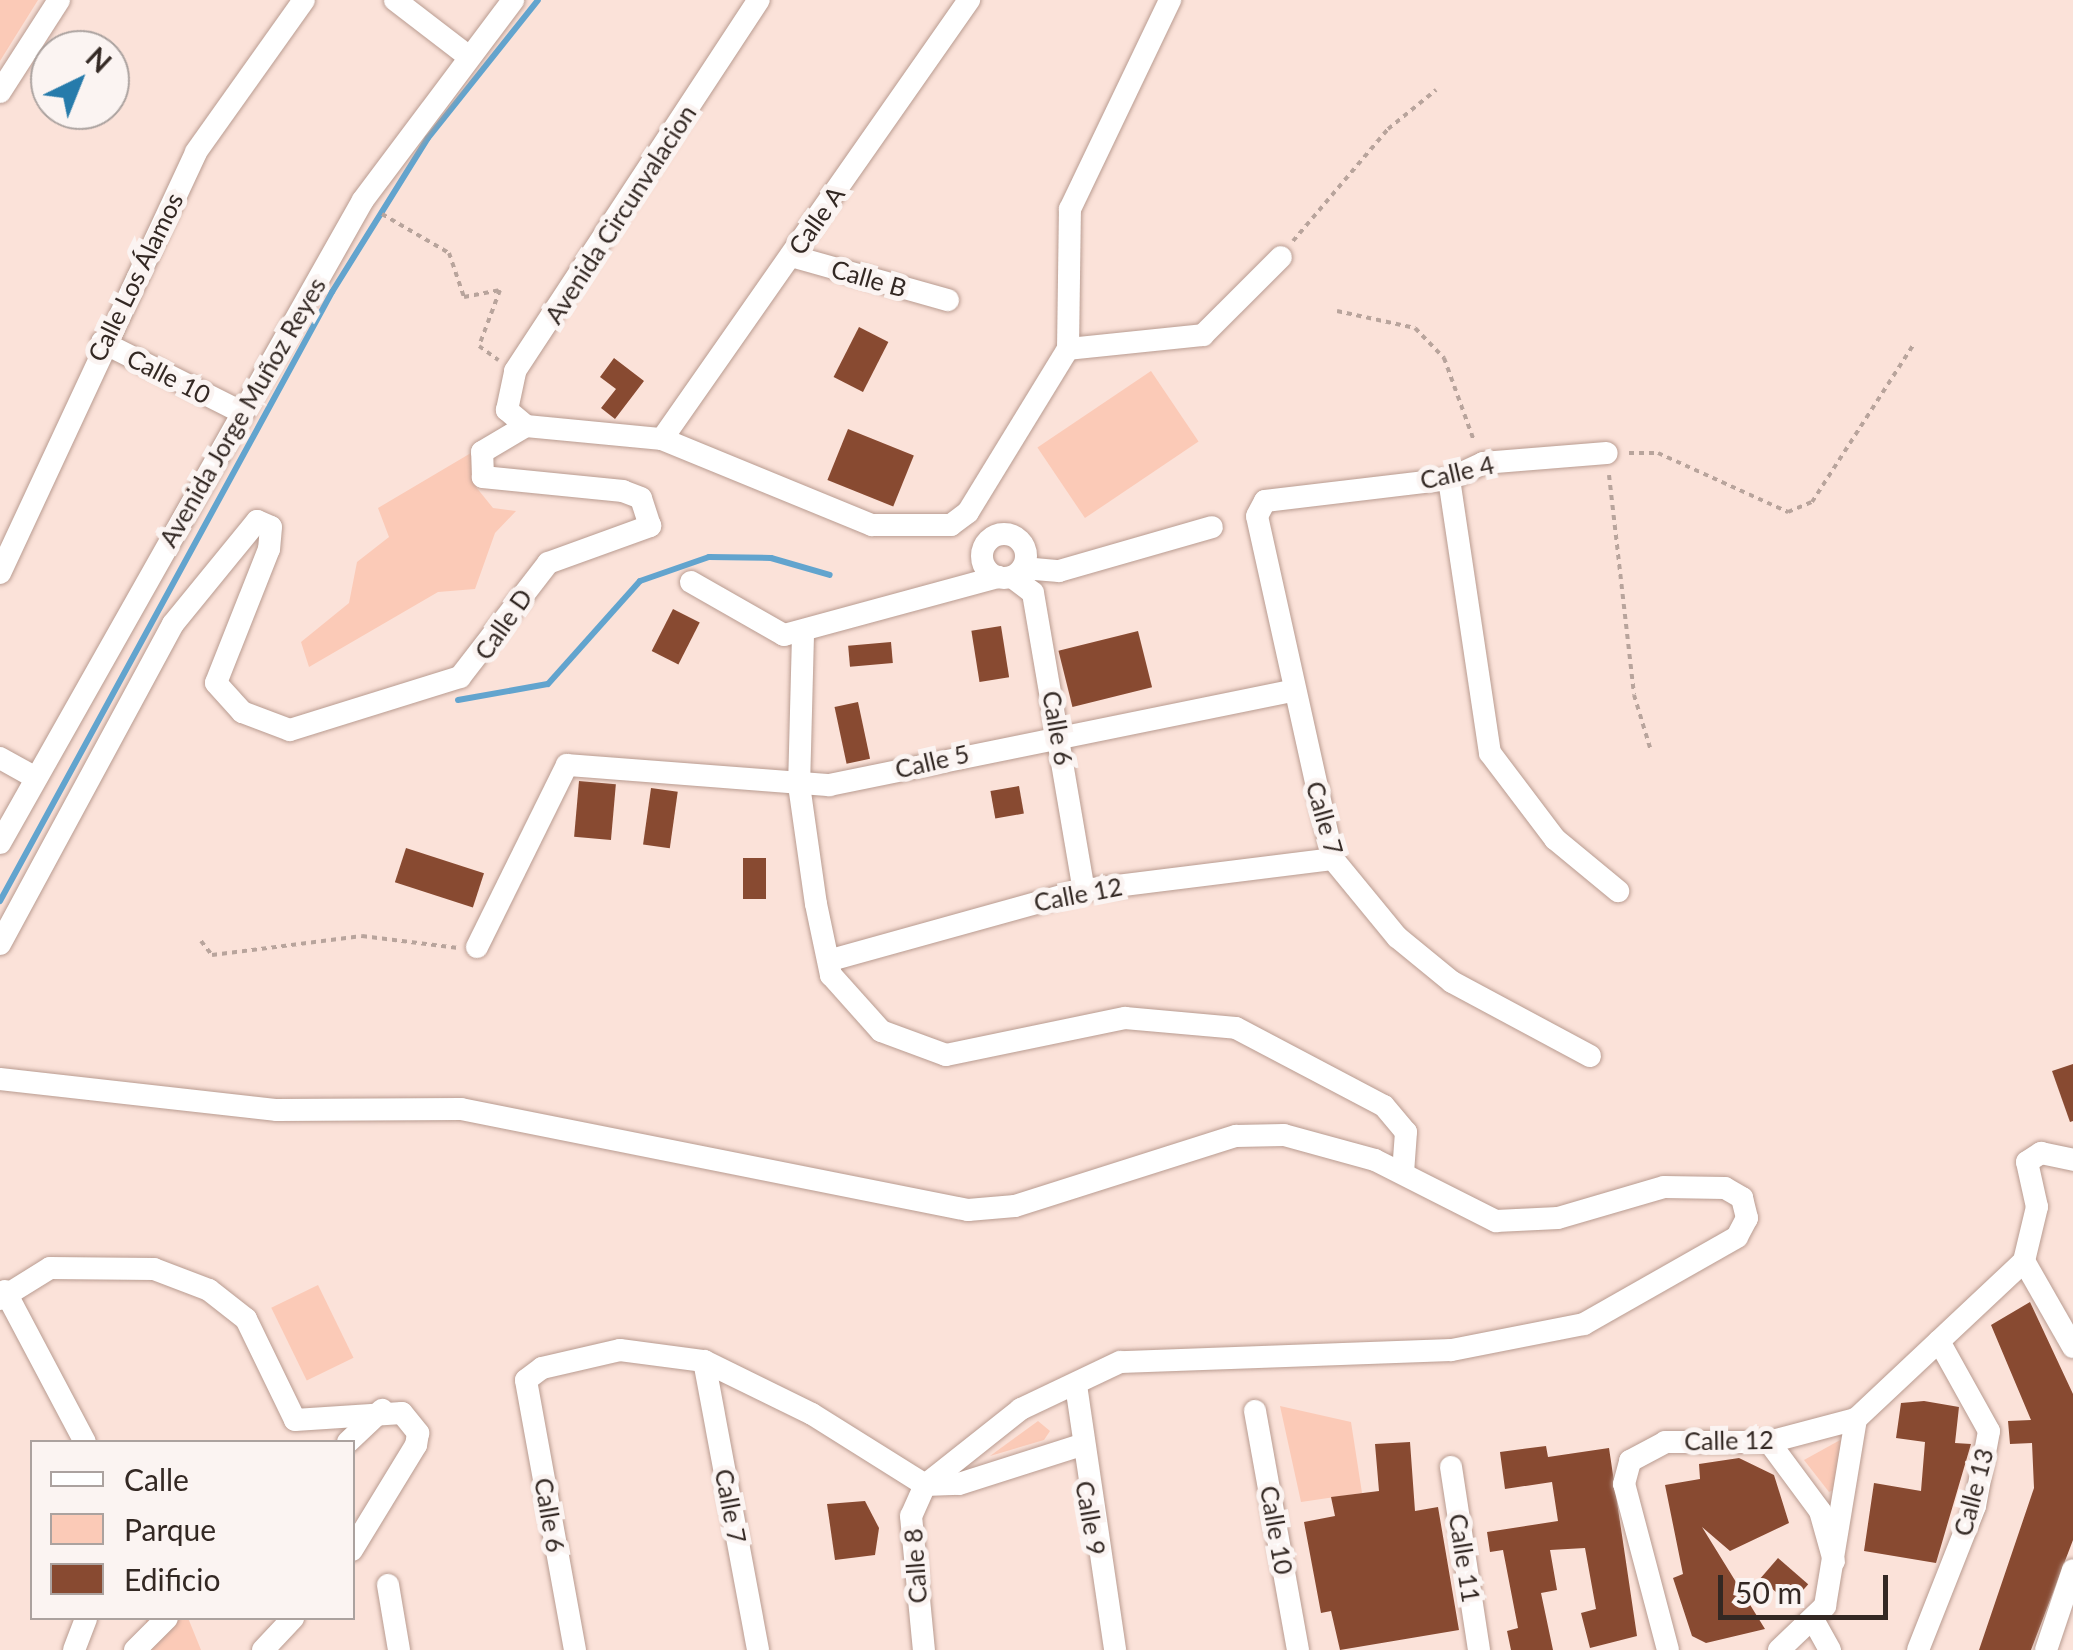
<!DOCTYPE html>
<html>
<head>
<meta charset="utf-8">
<style>
  body { margin:0 }
  #map { position:relative; width:2073px; height:1650px; overflow:hidden; background:#fbe2d9; font-family:Lato,sans-serif }
  div>[style] { position:absolute }
  [style*='--x'] { left:calc(var(--x)*1px); top:calc(var(--y)*1px); width:calc(var(--w)*1px); rotate:calc(var(--a)*1deg) }
  .green>* { inset:0; background:#fbcab7; transform-origin:0 0 }
  .stream>* { height:6px; margin:-3px; padding:0 3px; transform-origin:3px; border-radius:3px; background:#62a4ce }
  .building>* { inset:0; background:#884a31; transform-origin:0 0 }
  .path>* { height:4px; margin-top:-2px; transform-origin:0; background:repeating-linear-gradient(90deg,#b8a49c 0 5px,transparent 0 10px) }
  .roads { filter:drop-shadow(0 0 2px #b99c91) drop-shadow(0 0 2px #b99c91) }
  .minor>* { height:22px; margin:-11px; padding:0 11px; transform-origin:11px; border-radius:11px; background:#fff }
  .minor>.ring { margin:-11px; padding:0; box-sizing:content-box; background:none; border:22px solid #fff; border-radius:50% }
  span { translate:-50% -50%; white-space:nowrap; text-align:center; line-height:1.15; -webkit-text-stroke:10px #fbf4f2; paint-order:stroke }
  .street-label { font-size:25px; color:#332823 }
  .legend { position:absolute; left:30px; top:1440px; width:325px; height:180px; box-sizing:border-box; background:#fbf4f2; border:2px solid #aba29f; margin:0; padding:12px 18px; list-style:none; font-size:30px; color:#332823 }
  .legend li { display:flex; align-items:center; gap:20px; height:50px }
  .legend b { width:50px; border:2px solid #aba29f }
  .north { position:absolute; left:30px; top:30px; width:100px; height:100px; box-sizing:border-box; background:#fbf4f2; border:2px solid #aba29f; border-radius:50%; rotate:43deg; font-size:28px; font-weight:700; line-height:40px; text-align:center; color:#332823 }
  .north::after { content:''; display:block; margin:auto; width:35px; height:45px; background:#267bab; clip-path:polygon(50% 0,100% 100%,50% 72%,0 100%) }
  .scale { position:absolute; left:1718px; top:1575px; width:170px; height:45px; box-sizing:border-box; border:5px solid #332823; border-top:0; padding-left:12px; font-size:30px; line-height:35px; white-space:nowrap; color:#332823; -webkit-text-stroke:8px #fbf4f2; paint-order:stroke }
</style>
</head>
<body>
<div id="map">
  <div class="green">
    <div style="clip-path:polygon(0 0,38px 0,0 61px)"></div>
    <div style="left:1151px;top:371px;width:85px;height:137px;rotate:56deg"></div>
    <div style="clip-path:polygon(476px 450px,476px 487px,493px 508px,516px 511px,495px 533px,475px 589px,438px 592px,309px 667px,301px 642px,349px 603px,357px 562px,389px 537px,378px 508px)"></div>
    <div style="left:318px;top:1285px;width:81px;height:52px;rotate:64deg"></div>
    <div style="clip-path:polygon(1280px 1406px,1351px 1422px,1362px 1493px,1301px 1502px)"></div>
    <div style="clip-path:polygon(1038px 1421px,1050px 1431px,1044px 1440px,990px 1456px)"></div>
    <div style="clip-path:polygon(1842px 1439px,1833px 1490px,1829px 1492px,1804px 1460px)"></div>
    <div style="clip-path:polygon(146px 1618px,188px 1618px,201px 1650px,145px 1650px)"></div>
  </div>
  <div class="stream">
    <div style="--x:458;--y:700;--w:91;--a:-10.1"></div>
    <div style="--x:548;--y:684;--w:138;--a:-48.2"></div>
    <div style="--x:640;--y:581;--w:73;--a:-19.2"></div>
    <div style="--x:709;--y:557;--w:62;--a:0.9"></div>
    <div style="--x:771;--y:558;--w:61;--a:16.1"></div>
    <div style="--x:0;--y:901;--w:694;--a:-61.4"></div>
    <div style="--x:332;--y:292;--w:181;--a:-58.1"></div>
    <div style="--x:428;--y:138;--w:176;--a:-51.4"></div>
  </div>
  <div class="building">
    <div style="left:859px;top:327px;width:33px;height:56px;rotate:27deg"></div>
    <div style="clip-path:polygon(614px 358px,644px 381px,615px 419px,601px 408px,616px 389px,600px 377px)"></div>
    <div style="left:848px;top:429px;width:71px;height:55px;rotate:22deg"></div>
    <div style="left:673px;top:609px;width:30px;height:47px;rotate:27deg"></div>
    <div style="left:1001px;top:626px;width:52px;height:30px;rotate:81deg"></div>
    <div style="left:1138px;top:631px;width:58px;height:82px;rotate:76deg"></div>
    <div style="left:891px;top:642px;width:21px;height:43px;rotate:85deg"></div>
    <div style="left:858px;top:702px;width:58px;height:24px;rotate:78deg"></div>
    <div style="left:579px;top:781px;width:37px;height:56px;rotate:5deg"></div>
    <div style="left:1019px;top:786px;width:28px;height:29px;rotate:80deg"></div>
    <div style="left:651px;top:788px;width:27px;height:57px;rotate:8deg"></div>
    <div style="left:406px;top:848px;width:82px;height:36px;rotate:18deg"></div>
    <div style="left:743px;top:858px;width:23px;height:41px"></div>
    <div style="clip-path:polygon(2073px 1064px,2073px 1121px,2070px 1122px,2052px 1071px)"></div>
    <div style="clip-path:polygon(2030px 1302px,2073px 1394px,2073px 1540px,2031px 1650px,1979px 1650px,2034px 1488px,2032px 1443px,2010px 1444px,2008px 1421px,2031px 1420px,1991px 1325px)"></div>
    <div style="clip-path:polygon(1924px 1401px,1959px 1407px,1955px 1443px,1971px 1444px,1936px 1563px,1864px 1551px,1874px 1483px,1921px 1491px,1925px 1442px,1896px 1438px,1901px 1403px)"></div>
    <div style="clip-path:polygon(1410px 1442px,1415px 1511px,1438px 1507px,1459px 1630px,1340px 1650px,1331px 1611px,1321px 1613px,1304px 1522px,1335px 1516px,1331px 1497px,1379px 1491px,1375px 1444px)"></div>
    <div style="clip-path:polygon(1546px 1446px,1548px 1457px,1609px 1448px,1637px 1636px,1590px 1648px,1581px 1613px,1596px 1609px,1585px 1548px,1550px 1550px,1557px 1590px,1541px 1593px,1553px 1650px,1511px 1650px,1507px 1631px,1518px 1628px,1503px 1550px,1490px 1552px,1487px 1532px,1558px 1521px,1552px 1482px,1505px 1489px,1500px 1452px)"></div>
    <div style="clip-path:polygon(1739px 1458px,1774px 1475px,1789px 1523px,1730px 1551px,1702px 1527px,1765px 1629px,1706px 1643px,1692px 1636px,1673px 1578px,1683px 1574px,1665px 1485px,1700px 1479px,1699px 1464px)"></div>
    <div style="clip-path:polygon(865px 1501px,879px 1528px,875px 1555px,835px 1560px,827px 1504px)"></div>
    <div style="left:1778px;top:1558px;width:40px;height:27px;rotate:41deg"></div>
  </div>
  <div class="path">
    <div style="--x:382;--y:214;--w:78;--a:30.2"></div>
    <div style="--x:449;--y:253;--w:46;--a:71.2"></div>
    <div style="--x:464;--y:297;--w:37;--a:-11"></div>
    <div style="--x:500;--y:290;--w:60;--a:110.6"></div>
    <div style="--x:479;--y:346;--w:24;--a:36"></div>
    <div style="--x:1293;--y:241;--w:147;--a:-49.7"></div>
    <div style="--x:1388;--y:129;--w:62;--a:-39.1"></div>
    <div style="--x:1337;--y:311;--w:80;--a:12.3"></div>
    <div style="--x:1415;--y:328;--w:42;--a:46"></div>
    <div style="--x:1444;--y:358;--w:88;--a:70.1"></div>
    <div style="--x:1629;--y:453;--w:29;--a:0"></div>
    <div style="--x:1658;--y:453;--w:143;--a:24.4"></div>
    <div style="--x:1788;--y:512;--w:26;--a:-23"></div>
    <div style="--x:1812;--y:502;--w:187;--a:-57.2"></div>
    <div style="--x:1609;--y:475;--w:221;--a:83.5"></div>
    <div style="--x:1634;--y:695;--w:59;--a:73.1"></div>
    <div style="--x:201;--y:941;--w:18;--a:52"></div>
    <div style="--x:212;--y:955;--w:151;--a:-7.2"></div>
    <div style="--x:362;--y:936;--w:97;--a:7.1"></div>
  </div>
  <div class="roads">
    <div class="minor">
      <div style="--x:395;--y:0;--w:92;--a:37.5"></div>
      <div style="--x:0;--y:92;--w:109;--a:-57.3"></div>
      <div style="--x:791;--y:256;--w:163;--a:15.7"></div>
      <div style="--x:102;--y:342;--w:151;--a:26.7"></div>
      <div style="--x:1068;--y:349;--w:136;--a:-5.9"></div>
      <div style="--x:1203;--y:335;--w:110;--a:-45"></div>
      <div style="--x:526;--y:426;--w:25;--a:-140"></div>
      <div style="--x:507;--y:410;--w:40;--a:-78"></div>
      <div style="--x:515;--y:371;--w:444;--a:-56.7"></div>
      <div style="--x:662;--y:439;--w:536;--a:-55.03"></div>
      <div style="--x:1449;--y:479;--w:277;--a:81.5"></div>
      <div style="--x:1490;--y:753;--w:108;--a:52.9"></div>
      <div style="--x:1555;--y:839;--w:82;--a:39.5"></div>
      <div class="ring" style="left:982px;top:534px;width:22px;height:22px"></div>
      <div style="--x:1023;--y:568;--w:36;--a:5"></div>
      <div style="--x:1059;--y:571;--w:159;--a:-16"></div>
      <div style="--x:0;--y:573;--w:464;--a:-65"></div>
      <div style="--x:196;--y:152;--w:186;--a:-54.6"></div>
      <div style="--x:1012;--y:577;--w:26;--a:37"></div>
      <div style="--x:1033;--y:593;--w:301;--a:80.3"></div>
      <div style="--x:691;--y:582;--w:107;--a:29.7"></div>
      <div style="--x:784;--y:635;--w:222;--a:-15.2"></div>
      <div style="--x:803;--y:635;--w:150;--a:91.5"></div>
      <div style="--x:799;--y:785;--w:120;--a:81.9"></div>
      <div style="--x:816;--y:904;--w:73;--a:78.1"></div>
      <div style="--x:831;--y:975;--w:75;--a:48.2"></div>
      <div style="--x:881;--y:1031;--w:69;--a:20.3"></div>
      <div style="--x:946;--y:1055;--w:183;--a:-11.7"></div>
      <div style="--x:1125;--y:1018;--w:111;--a:5.1"></div>
      <div style="--x:1236;--y:1028;--w:167;--a:27.8"></div>
      <div style="--x:1384;--y:1106;--w:34;--a:50"></div>
      <div style="--x:1406;--y:1132;--w:41;--a:94.2"></div>
      <div style="--x:0;--y:758;--w:41;--a:29.1"></div>
      <div style="--x:0;--y:843;--w:738;--a:-60.55"></div>
      <div style="--x:363;--y:200;--w:250;--a:-53.1"></div>
      <div style="--x:0;--y:944;--w:364;--a:-61.6"></div>
      <div style="--x:173;--y:624;--w:133;--a:-50.8"></div>
      <div style="--x:257;--y:521;--w:15;--a:23"></div>
      <div style="--x:271;--y:527;--w:22;--a:95"></div>
      <div style="--x:269;--y:549;--w:144;--a:111.6"></div>
      <div style="--x:216;--y:683;--w:39;--a:48"></div>
      <div style="--x:242;--y:712;--w:51;--a:20.6"></div>
      <div style="--x:290;--y:730;--w:178;--a:-17.3"></div>
      <div style="--x:460;--y:677;--w:144;--a:-52.3"></div>
      <div style="--x:548;--y:563;--w:109;--a:-19.9"></div>
      <div style="--x:650;--y:526;--w:29;--a:-108"></div>
      <div style="--x:641;--y:498;--w:19;--a:-159"></div>
      <div style="--x:623;--y:491;--w:141;--a:-174.3"></div>
      <div style="--x:483;--y:477;--w:25;--a:-92"></div>
      <div style="--x:482;--y:452;--w:51;--a:-30.6"></div>
      <div style="--x:526;--y:426;--w:137;--a:5.5"></div>
      <div style="--x:662;--y:439;--w:227;--a:22.3"></div>
      <div style="--x:872;--y:525;--w:79;--a:0"></div>
      <div style="--x:951;--y:525;--w:21;--a:-37"></div>
      <div style="--x:968;--y:512;--w:191;--a:-58.5"></div>
      <div style="--x:1068;--y:349;--w:140;--a:-89.2"></div>
      <div style="--x:1070;--y:209;--w:232;--a:-64.4"></div>
      <div style="--x:477;--y:947;--w:203;--a:-63.7"></div>
      <div style="--x:567;--y:765;--w:263;--a:4.4"></div>
      <div style="--x:829;--y:785;--w:475;--a:-11.5"></div>
      <div style="--x:831;--y:960;--w:263;--a:-15.5"></div>
      <div style="--x:1084;--y:890;--w:251;--a:-7.1"></div>
      <div style="--x:1590;--y:1056;--w:157;--a:-151.8"></div>
      <div style="--x:1452;--y:982;--w:71;--a:-140.7"></div>
      <div style="--x:1397;--y:937;--w:101;--a:-129.4"></div>
      <div style="--x:1333;--y:859;--w:351;--a:-102.5"></div>
      <div style="--x:1257;--y:516;--w:17;--a:-62"></div>
      <div style="--x:1265;--y:501;--w:185;--a:-6.8"></div>
      <div style="--x:1449;--y:479;--w:38;--a:-25"></div>
      <div style="--x:1483;--y:463;--w:124;--a:-4.6"></div>
      <div style="--x:0;--y:1079;--w:279;--a:6.4"></div>
      <div style="--x:277;--y:1110;--w:184;--a:-0.3"></div>
      <div style="--x:461;--y:1109;--w:517;--a:11.27"></div>
      <div style="--x:968;--y:1210;--w:47;--a:-4.9"></div>
      <div style="--x:1015;--y:1206;--w:232;--a:-17.6"></div>
      <div style="--x:1236;--y:1136;--w:48;--a:-1.2"></div>
      <div style="--x:1284;--y:1135;--w:94;--a:15.4"></div>
      <div style="--x:1375;--y:1160;--w:136;--a:26.8"></div>
      <div style="--x:1496;--y:1221;--w:62;--a:-2.8"></div>
      <div style="--x:1558;--y:1218;--w:110;--a:-16.3"></div>
      <div style="--x:1664;--y:1187;--w:61;--a:0.9"></div>
      <div style="--x:1725;--y:1188;--w:20;--a:30"></div>
      <div style="--x:1742;--y:1198;--w:21;--a:76"></div>
      <div style="--x:1747;--y:1218;--w:21;--a:118"></div>
      <div style="--x:1737;--y:1237;--w:176;--a:150.4"></div>
      <div style="--x:1584;--y:1324;--w:136;--a:168.9"></div>
      <div style="--x:1451;--y:1350;--w:331;--a:177.9"></div>
      <div style="--x:1120;--y:1362;--w:110;--a:154.6"></div>
      <div style="--x:1021;--y:1409;--w:122;--a:141.6"></div>
      <div style="--x:925;--y:1485;--w:34;--a:114"></div>
      <div style="--x:911;--y:1516;--w:135;--a:84.5"></div>
      <div style="--x:2024;--y:1261;--w:99;--a:60.3"></div>
      <div style="--x:5;--y:1291;--w:171;--a:62.1"></div>
      <div style="--x:0;--y:1299;--w:59;--a:-31.8"></div>
      <div style="--x:50;--y:1268;--w:104;--a:0.6"></div>
      <div style="--x:154;--y:1269;--w:59;--a:20.9"></div>
      <div style="--x:209;--y:1290;--w:47;--a:38.1"></div>
      <div style="--x:246;--y:1319;--w:112;--a:64.1"></div>
      <div style="--x:295;--y:1420;--w:107;--a:-3.7"></div>
      <div style="--x:402;--y:1413;--w:26;--a:51"></div>
      <div style="--x:418;--y:1433;--w:12;--a:99"></div>
      <div style="--x:416;--y:1445;--w:123;--a:121.4"></div>
      <div style="--x:704;--y:1361;--w:294;--a:79.4"></div>
      <div style="--x:1076;--y:1385;--w:268;--a:81.6"></div>
      <div style="--x:1255;--y:1411;--w:243;--a:79.8"></div>
      <div style="--x:348;--y:1442;--w:47;--a:-43.3"></div>
      <div style="--x:1769;--y:1442;--w:86;--a:53.5"></div>
      <div style="--x:1820;--y:1511;--w:52;--a:74.4"></div>
      <div style="--x:1451;--y:1467;--w:185;--a:81.3"></div>
      <div style="--x:388;--y:1585;--w:66;--a:80.4"></div>
      <div style="--x:1815;--y:1623;--w:31;--a:61"></div>
      <div style="--x:74;--y:1650;--w:34;--a:-69"></div>
      <div style="--x:135;--y:1650;--w:45;--a:-45"></div>
      <div style="--x:263;--y:1650;--w:44;--a:-46.8"></div>
      <div style="--x:575;--y:1650;--w:274;--a:-100.3"></div>
      <div style="--x:526;--y:1380;--w:20;--a:-37"></div>
      <div style="--x:542;--y:1368;--w:80;--a:-13"></div>
      <div style="--x:620;--y:1350;--w:85;--a:7.5"></div>
      <div style="--x:704;--y:1361;--w:120;--a:26.1"></div>
      <div style="--x:812;--y:1414;--w:133;--a:32.1"></div>
      <div style="--x:925;--y:1485;--w:34;--a:-2"></div>
      <div style="--x:959;--y:1484;--w:125;--a:-17.7"></div>
      <div style="--x:1668;--y:1650;--w:172;--a:-104.8"></div>
      <div style="--x:1624;--y:1484;--w:24;--a:-75"></div>
      <div style="--x:1630;--y:1461;--w:40;--a:-28"></div>
      <div style="--x:1665;--y:1442;--w:104;--a:0"></div>
      <div style="--x:1769;--y:1442;--w:90;--a:-14.8"></div>
      <div style="--x:1856;--y:1419;--w:231;--a:-43.2"></div>
      <div style="--x:2024;--y:1261;--w:56;--a:-76.5"></div>
      <div style="--x:2037;--y:1207;--w:46;--a:-102.5"></div>
      <div style="--x:2027;--y:1162;--w:17;--a:-33"></div>
      <div style="--x:2041;--y:1153;--w:33;--a:12"></div>
      <div style="--x:1779;--y:1650;--w:64;--a:-43.7"></div>
      <div style="--x:1825;--y:1606;--w:190;--a:-80.6"></div>
      <div style="--x:1918;--y:1650;--w:155;--a:-68.4"></div>
      <div style="--x:1975;--y:1506;--w:76;--a:-79.4"></div>
      <div style="--x:1989;--y:1431;--w:103;--a:-119.1"></div>
      <div style="--x:2046;--y:1650;--w:84;--a:-71.4"></div>
    </div>
  </div>
  <div class="street-label">
    <span style="left:620px;top:214px;rotate:-57deg">Avenida Circunvalacion</span>
    <span style="left:816px;top:220px;rotate:-55deg">Calle A</span>
    <span style="left:135px;top:277px;rotate:-64deg">Calle Los Álamos</span>
    <span style="left:869px;top:278px;rotate:16deg">Calle B</span>
    <span style="left:169px;top:376px;rotate:27deg">Calle 10</span>
    <span style="left:242px;top:412px;rotate:-60deg">Avenida Jorge Muñoz Reyes</span>
    <span style="left:1457px;top:472px;rotate:-13deg">Calle 4</span>
    <span style="left:503px;top:624px;rotate:-55deg">Calle D</span>
    <span style="left:1058px;top:728px;rotate:80deg">Calle 6</span>
    <span style="left:932px;top:761px;rotate:-13deg">Calle 5</span>
    <span style="left:1325px;top:818px;rotate:74deg">Calle 7</span>
    <span style="left:1078px;top:894px;rotate:-11deg">Calle 12</span>
    <span style="left:1729px;top:1440px;rotate:-1deg">Calle 12</span>
    <span style="left:1973px;top:1492px;rotate:-75deg">Calle 13</span>
    <span style="left:731px;top:1506px;rotate:79deg">Calle 7</span>
    <span style="left:550px;top:1515px;rotate:80deg">Calle 6</span>
    <span style="left:1091px;top:1518px;rotate:80deg">Calle 9</span>
    <span style="left:1277px;top:1530px;rotate:80deg">Calle 10</span>
    <span style="left:1465px;top:1558px;rotate:81deg">Calle 11</span>
    <span style="left:915px;top:1566px;rotate:-94deg">Calle 8</span>
  </div>
  <ul class="legend">
  <li><b style="height:12px;background:#fff"></b>Calle</li>
  <li><b style="height:28px;background:#fbcab7"></b>Parque</li>
  <li><b style="height:28px;background:#884a31"></b>Edificio</li>
  </ul>
  <div class="north">N</div>
  <div class="scale">50 m</div>
</div>
</body>
</html>
